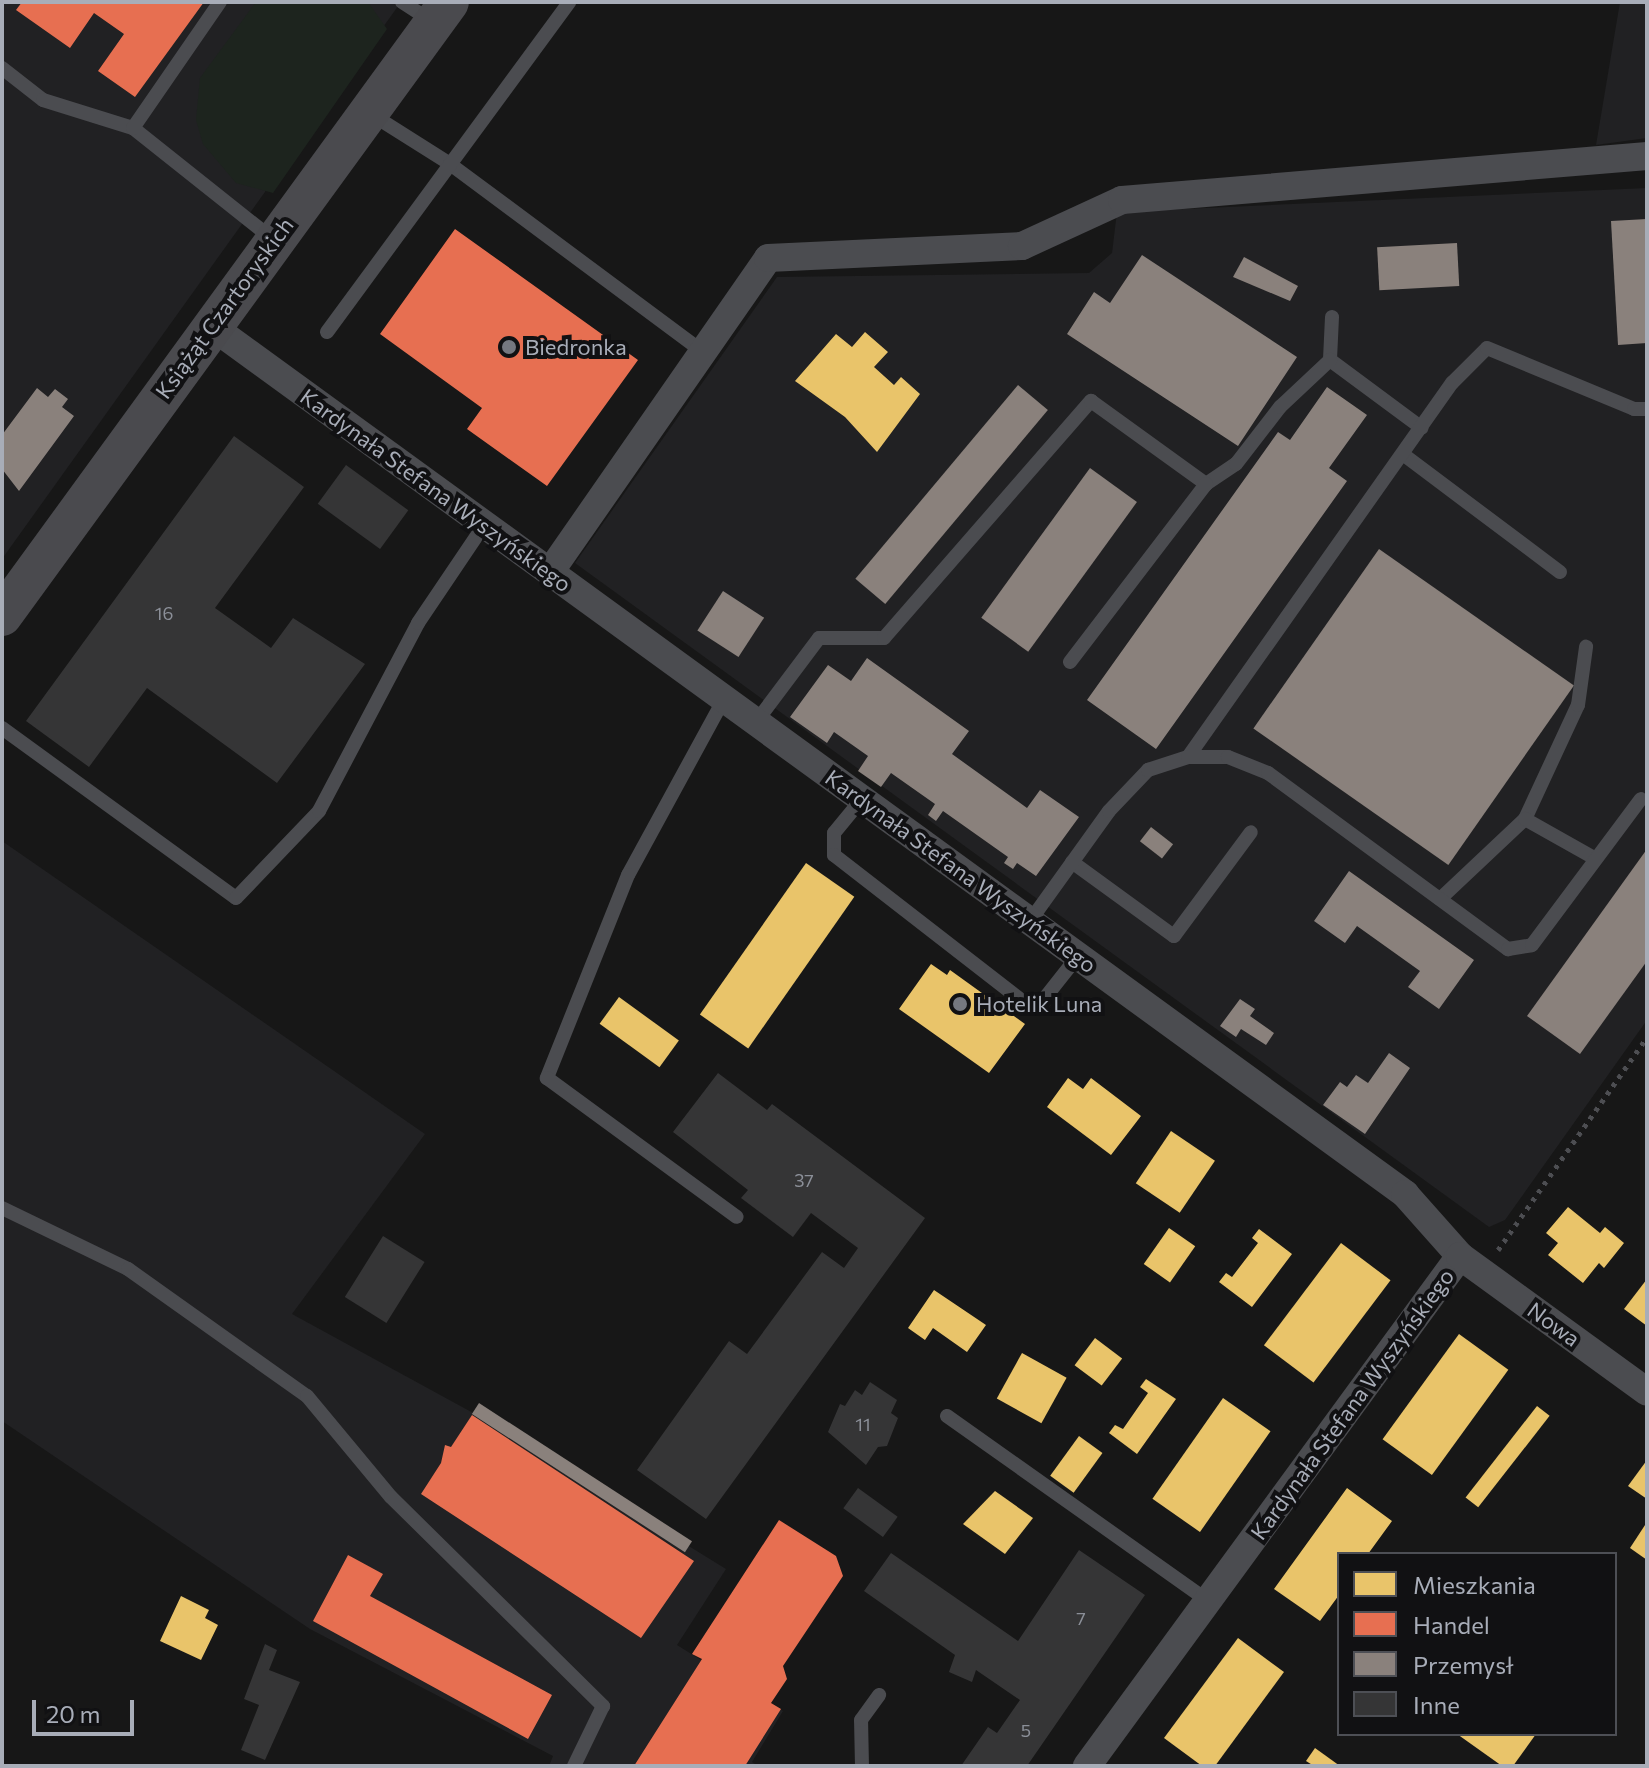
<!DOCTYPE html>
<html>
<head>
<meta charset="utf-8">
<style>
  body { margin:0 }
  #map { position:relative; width:1649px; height:1768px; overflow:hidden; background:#171717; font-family:Commissioner,sans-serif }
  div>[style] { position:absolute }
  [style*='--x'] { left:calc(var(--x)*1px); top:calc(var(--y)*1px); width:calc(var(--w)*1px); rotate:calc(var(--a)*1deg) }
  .built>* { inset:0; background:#212123 }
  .green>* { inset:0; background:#1d241e }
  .homes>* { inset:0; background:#e9c46a; transform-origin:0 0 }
  .shops>* { inset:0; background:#e76f51 }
  .industry>* { inset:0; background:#8a817c; transform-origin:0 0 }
  .building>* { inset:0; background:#353536; transform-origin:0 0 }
  .path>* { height:5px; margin-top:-2.5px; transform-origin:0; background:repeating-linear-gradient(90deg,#4d4e52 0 4px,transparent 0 10px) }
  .lane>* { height:14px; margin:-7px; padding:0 7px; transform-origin:7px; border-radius:7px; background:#4b4c50 }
  .street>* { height:28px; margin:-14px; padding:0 14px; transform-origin:14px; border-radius:14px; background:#4b4c50 }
  .secondary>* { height:40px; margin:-20px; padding:0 20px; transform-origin:20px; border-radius:20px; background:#4a4a4e }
  .dots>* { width:22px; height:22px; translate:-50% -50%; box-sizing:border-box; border:4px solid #111113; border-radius:50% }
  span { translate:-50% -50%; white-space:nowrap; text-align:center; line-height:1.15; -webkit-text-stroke:8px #111113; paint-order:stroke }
  .number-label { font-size:18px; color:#8b8f98 }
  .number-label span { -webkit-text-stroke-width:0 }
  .street-label { font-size:22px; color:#a8adb8 }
  .poi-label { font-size:22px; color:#a8adb8 }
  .left { translate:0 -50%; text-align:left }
  .frame { position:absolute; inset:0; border:4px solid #a8adb8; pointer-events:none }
  .legend { position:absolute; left:1337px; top:1552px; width:280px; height:184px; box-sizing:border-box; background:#111113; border:2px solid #4d4f55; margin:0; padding:10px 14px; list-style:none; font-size:24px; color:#a8adb8 }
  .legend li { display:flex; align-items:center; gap:16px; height:40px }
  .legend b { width:40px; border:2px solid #4d4f55 }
  .scale { position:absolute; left:32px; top:1700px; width:102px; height:36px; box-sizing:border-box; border:4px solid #a8adb8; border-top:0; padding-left:10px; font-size:24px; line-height:28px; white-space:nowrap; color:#a8adb8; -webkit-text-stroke:6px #111113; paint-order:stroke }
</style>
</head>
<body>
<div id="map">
  <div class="built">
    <div style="clip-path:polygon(2px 2px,401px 2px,2px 559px)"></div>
    <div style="clip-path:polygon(1620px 2px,1647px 2px,1647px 138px,1596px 145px)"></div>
    <div style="clip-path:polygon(1647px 188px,1647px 1020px,1505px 1220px,1489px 1227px,575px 563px,777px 277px,1089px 273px,1112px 253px,1117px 212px)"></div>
    <div style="clip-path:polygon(2px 841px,425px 1134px,292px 1314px,475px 1414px,726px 1569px,677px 1645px,783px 1711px,752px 1762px,758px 1766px,549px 1766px,553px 1756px,310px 1629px,2px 1421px)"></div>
  </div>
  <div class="green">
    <div style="clip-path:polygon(256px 2px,368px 2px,387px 29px,273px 193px,236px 183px,203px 144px,196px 120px,200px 78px)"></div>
  </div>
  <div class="homes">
    <div style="clip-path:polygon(865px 332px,888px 352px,874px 367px,894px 385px,901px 377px,920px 394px,877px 452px,845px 417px,795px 381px,836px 334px,852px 347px)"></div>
    <div style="left:806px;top:863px;width:59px;height:185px;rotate:35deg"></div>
    <div style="clip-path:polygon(931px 964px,947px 975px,950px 970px,1025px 1024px,989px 1073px,899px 1009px)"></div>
    <div style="left:619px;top:997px;width:74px;height:33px;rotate:36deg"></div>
    <div style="clip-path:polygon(1068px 1078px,1083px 1089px,1091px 1078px,1141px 1116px,1111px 1155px,1047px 1107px)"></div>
    <div style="left:1171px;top:1131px;width:53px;height:63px;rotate:34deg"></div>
    <div style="clip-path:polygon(1568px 1207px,1600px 1233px,1605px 1227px,1624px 1243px,1604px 1268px,1599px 1263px,1583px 1283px,1548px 1255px,1558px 1243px,1546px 1233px)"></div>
    <div style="left:1169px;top:1228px;width:32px;height:44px;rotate:35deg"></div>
    <div style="clip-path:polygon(1259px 1229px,1292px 1254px,1252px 1307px,1219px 1282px,1226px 1273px,1232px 1277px,1258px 1243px,1252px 1238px)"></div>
    <div style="left:1341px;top:1243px;width:62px;height:128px;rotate:37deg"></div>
    <div style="clip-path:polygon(1647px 1279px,1647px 1326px,1624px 1309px)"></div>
    <div style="clip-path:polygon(934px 1290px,986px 1325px,967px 1352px,933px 1328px,925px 1340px,908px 1328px)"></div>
    <div style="left:1459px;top:1334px;width:61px;height:130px;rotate:36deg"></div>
    <div style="left:1095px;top:1338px;width:34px;height:34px;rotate:37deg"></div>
    <div style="left:1022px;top:1353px;width:51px;height:52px;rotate:29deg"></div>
    <div style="clip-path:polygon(1146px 1379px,1176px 1399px,1137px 1454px,1109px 1433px,1115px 1425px,1123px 1429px,1148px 1393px,1140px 1387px)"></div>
    <div style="left:1223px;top:1398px;width:58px;height:123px;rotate:35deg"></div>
    <div style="left:1537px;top:1406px;width:16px;height:116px;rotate:38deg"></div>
    <div style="left:1079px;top:1436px;width:29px;height:49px;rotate:36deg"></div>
    <div style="clip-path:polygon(1647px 1460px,1647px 1499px,1628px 1486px)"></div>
    <div style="clip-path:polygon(1347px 1488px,1392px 1521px,1368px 1554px,1339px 1554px,1339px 1595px,1320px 1621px,1274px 1589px)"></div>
    <div style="clip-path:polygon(995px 1491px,1033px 1518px,1005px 1554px,963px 1524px)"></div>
    <div style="clip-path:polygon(1647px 1522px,1647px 1560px,1630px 1548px)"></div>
    <div style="clip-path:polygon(181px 1596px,209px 1610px,205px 1618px,218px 1625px,201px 1660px,160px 1641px)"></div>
    <div style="clip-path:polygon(1238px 1638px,1284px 1672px,1215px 1766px,1202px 1766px,1164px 1738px)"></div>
    <div style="clip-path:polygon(1457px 1734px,1536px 1734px,1513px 1766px,1502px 1766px)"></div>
    <div style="clip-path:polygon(1315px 1748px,1340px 1766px,1314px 1766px,1306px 1761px)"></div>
  </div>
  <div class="shops">
    <div style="clip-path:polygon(22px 2px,204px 2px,135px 97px,98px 71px,124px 34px,94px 13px,70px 48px,16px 10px)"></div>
    <div style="clip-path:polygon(455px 229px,638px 360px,547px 486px,467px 429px,482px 408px,380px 334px)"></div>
    <div style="clip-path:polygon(472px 1415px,694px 1561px,641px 1638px,421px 1494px,441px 1463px,445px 1445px,451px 1447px)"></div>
    <div style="clip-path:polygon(779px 1520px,836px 1556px,843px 1576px,783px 1666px,787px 1679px,771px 1703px,781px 1709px,745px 1766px,634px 1766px,702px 1659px,692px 1654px)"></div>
    <div style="clip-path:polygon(348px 1555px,383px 1574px,370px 1596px,552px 1695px,528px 1739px,313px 1621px)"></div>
  </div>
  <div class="industry">
    <div style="clip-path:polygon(1647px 219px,1647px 343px,1618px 345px,1611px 221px)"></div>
    <div style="left:1457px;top:243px;width:43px;height:80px;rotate:87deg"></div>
    <div style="clip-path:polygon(1142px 255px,1297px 357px,1238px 446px,1067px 334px,1094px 292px,1110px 303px)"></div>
    <div style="clip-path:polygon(1244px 257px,1298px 286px,1290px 301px,1233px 277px)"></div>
    <div style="left:1018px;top:385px;width:39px;height:253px;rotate:40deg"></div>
    <div style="clip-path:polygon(1327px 387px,1367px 415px,1329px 468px,1347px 481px,1156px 749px,1087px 700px,1278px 432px,1290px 440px)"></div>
    <div style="clip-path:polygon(37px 388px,48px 397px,55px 389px,68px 399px,62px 407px,74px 416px,19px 491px,2px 469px,2px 435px)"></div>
    <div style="left:1090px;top:468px;width:58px;height:185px;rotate:36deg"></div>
    <div style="left:1379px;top:549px;width:238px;height:219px;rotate:35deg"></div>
    <div style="left:723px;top:591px;width:49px;height:47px;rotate:33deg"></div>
    <div style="clip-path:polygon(867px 658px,969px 731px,952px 754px,1027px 808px,1040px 790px,1079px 817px,1036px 876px,1017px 863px,1013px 869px,1004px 863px,1008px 857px,943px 811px,936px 821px,928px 815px,935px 804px,891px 773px,881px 787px,858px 771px,868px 756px,834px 732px,827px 743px,790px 717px,828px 665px,851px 681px)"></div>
    <div style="left:1151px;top:827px;width:28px;height:18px;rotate:38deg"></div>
    <div style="clip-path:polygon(1647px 849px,1647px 961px,1580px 1054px,1527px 1016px)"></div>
    <div style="clip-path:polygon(1349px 871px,1474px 960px,1439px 1009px,1408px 987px,1420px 971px,1357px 926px,1345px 943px,1314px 921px)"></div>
    <div style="clip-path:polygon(1240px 999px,1255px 1009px,1250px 1016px,1274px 1033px,1266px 1045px,1241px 1029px,1236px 1037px,1220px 1026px)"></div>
    <div style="clip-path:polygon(1389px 1053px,1410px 1068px,1365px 1134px,1323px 1105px,1340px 1082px,1347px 1087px,1356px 1075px,1368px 1083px)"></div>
    <div style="left:479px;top:1403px;width:254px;height:13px;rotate:33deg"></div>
  </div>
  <div class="building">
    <div style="clip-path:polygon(234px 436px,304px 487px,215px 608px,271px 648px,293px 618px,365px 664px,277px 783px,147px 688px,89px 767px,26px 721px)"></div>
    <div style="left:346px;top:465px;width:77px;height:48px;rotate:36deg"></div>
    <div style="clip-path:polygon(718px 1073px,767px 1110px,772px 1104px,925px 1218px,706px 1519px,637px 1470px,729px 1341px,747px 1354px,822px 1252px,844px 1268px,858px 1248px,811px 1213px,793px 1237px,741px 1198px,748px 1190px,673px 1132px)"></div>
    <div style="left:383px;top:1236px;width:49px;height:72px;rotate:32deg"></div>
    <div style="clip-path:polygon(870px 1382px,897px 1400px,891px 1413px,898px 1418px,887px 1446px,878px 1447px,866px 1465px,828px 1432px,840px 1404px,845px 1406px,855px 1390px,862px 1395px)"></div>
    <div style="left:858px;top:1488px;width:49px;height:25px;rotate:36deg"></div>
    <div style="clip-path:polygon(1079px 1550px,1145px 1595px,1027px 1766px,961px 1766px,988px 1727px,997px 1733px,1020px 1700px,976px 1670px,972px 1682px,949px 1672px,955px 1655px,864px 1591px,891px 1553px,1018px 1641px)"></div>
    <div style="clip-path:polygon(265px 1644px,277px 1650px,269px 1670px,300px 1682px,265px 1760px,241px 1750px,259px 1705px,244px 1699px)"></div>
  </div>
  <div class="path">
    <div style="--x:1498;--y:1250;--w:260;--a:-55"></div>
  </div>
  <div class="lane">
    <div style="--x:402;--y:2;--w:33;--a:33"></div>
    <div style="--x:2;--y:68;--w:52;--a:38"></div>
    <div style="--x:43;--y:100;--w:94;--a:17.3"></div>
    <div style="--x:133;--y:128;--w:180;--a:38.5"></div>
    <div style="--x:371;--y:114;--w:93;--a:32.3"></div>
    <div style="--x:450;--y:164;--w:315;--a:36.6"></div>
    <div style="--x:133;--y:128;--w:153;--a:-55.4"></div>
    <div style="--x:1332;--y:317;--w:43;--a:92.7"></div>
    <div style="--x:1330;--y:360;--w:114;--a:36.5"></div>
    <div style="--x:327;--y:332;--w:409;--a:-53.7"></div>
    <div style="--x:1404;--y:455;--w:195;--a:36.9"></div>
    <div style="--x:1206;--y:484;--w:36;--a:-34"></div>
    <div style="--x:1236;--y:464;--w:72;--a:-52.3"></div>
    <div style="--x:1280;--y:407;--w:69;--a:-43.2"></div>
    <div style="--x:724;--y:699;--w:200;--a:118.6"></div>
    <div style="--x:628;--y:875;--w:219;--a:111.8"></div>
    <div style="--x:547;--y:1078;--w:235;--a:36.2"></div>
    <div style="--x:756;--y:722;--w:105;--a:-53.1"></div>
    <div style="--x:819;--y:638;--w:65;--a:0"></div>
    <div style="--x:884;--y:638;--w:315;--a:-48.9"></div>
    <div style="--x:1091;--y:401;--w:142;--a:35.8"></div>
    <div style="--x:1206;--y:484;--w:224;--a:127.4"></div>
    <div style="--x:2;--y:728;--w:289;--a:36"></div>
    <div style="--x:236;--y:898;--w:120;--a:-46.3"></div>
    <div style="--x:319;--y:811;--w:212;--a:-62.2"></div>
    <div style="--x:418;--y:623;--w:118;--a:-56"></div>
    <div style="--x:1188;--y:757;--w:458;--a:-54.8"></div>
    <div style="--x:1452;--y:383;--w:49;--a:-45"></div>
    <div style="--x:1487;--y:348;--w:159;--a:22.5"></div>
    <div style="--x:1634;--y:409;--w:13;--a:0"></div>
    <div style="--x:862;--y:799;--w:44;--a:129.5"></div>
    <div style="--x:834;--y:833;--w:22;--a:90"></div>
    <div style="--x:834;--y:855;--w:238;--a:37.8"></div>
    <div style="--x:1022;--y:1001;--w:22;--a:-5"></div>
    <div style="--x:1044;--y:999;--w:55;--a:-51.7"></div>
    <div style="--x:1525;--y:819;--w:126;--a:-65.1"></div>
    <div style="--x:1578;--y:705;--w:59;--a:-82.1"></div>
    <div style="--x:1072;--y:862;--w:126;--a:36"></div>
    <div style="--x:1174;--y:936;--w:129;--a:-53.5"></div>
    <div style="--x:1440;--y:899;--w:117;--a:-43.3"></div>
    <div style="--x:1525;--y:819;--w:81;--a:29.4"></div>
    <div style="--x:1030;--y:921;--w:135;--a:-54.3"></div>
    <div style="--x:1109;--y:811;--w:57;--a:-46.4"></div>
    <div style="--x:1148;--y:770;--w:42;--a:-18"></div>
    <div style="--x:1188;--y:757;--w:40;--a:0"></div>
    <div style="--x:1228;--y:757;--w:43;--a:21.8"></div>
    <div style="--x:1268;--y:773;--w:298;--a:36.3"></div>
    <div style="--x:1508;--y:949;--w:24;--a:-9"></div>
    <div style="--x:1532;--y:945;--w:182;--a:-53.3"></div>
    <div style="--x:2;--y:1208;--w:140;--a:25.8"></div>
    <div style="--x:128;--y:1269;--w:219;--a:35.4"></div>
    <div style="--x:307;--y:1396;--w:131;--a:50.3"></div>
    <div style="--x:391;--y:1497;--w:298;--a:44.6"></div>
    <div style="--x:603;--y:1706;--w:67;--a:115.8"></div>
    <div style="--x:947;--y:1416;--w:320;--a:35.3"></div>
    <div style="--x:862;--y:1766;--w:46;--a:-91.2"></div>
    <div style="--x:861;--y:1720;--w:31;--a:-54"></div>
  </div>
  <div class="street">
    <div style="--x:210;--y:325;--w:1478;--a:36.02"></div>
    <div style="--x:1405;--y:1194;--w:83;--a:48.4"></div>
    <div style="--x:1460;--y:1256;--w:632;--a:126.18"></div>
    <div style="--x:550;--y:572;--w:382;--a:-55.2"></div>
    <div style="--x:768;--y:258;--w:254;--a:-2.7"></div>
    <div style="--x:1022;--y:246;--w:110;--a:-24.7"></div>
    <div style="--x:1122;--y:200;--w:527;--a:-4.79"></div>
    <div style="--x:1460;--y:1256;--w:231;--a:36"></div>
  </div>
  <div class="secondary">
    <div style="--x:2;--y:616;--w:759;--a:-53.94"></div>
  </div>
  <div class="dots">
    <div style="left:509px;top:347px;background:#757880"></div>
    <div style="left:960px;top:1004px;background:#757880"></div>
  </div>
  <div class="number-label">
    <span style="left:164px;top:613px">16</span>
    <span style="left:804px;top:1180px">37</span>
    <span style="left:863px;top:1424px">11</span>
    <span style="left:1081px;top:1618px">7</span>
    <span style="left:1026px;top:1730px">5</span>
  </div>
  <div class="street-label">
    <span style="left:224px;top:308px;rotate:-54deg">Książąt Czartoryskich</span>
    <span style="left:436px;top:490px;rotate:36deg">Kardynała Stefana Wyszyńskiego</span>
    <span style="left:961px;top:871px;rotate:36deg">Kardynała Stefana Wyszyńskiego</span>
    <span style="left:1554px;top:1324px;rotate:36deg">Nowa</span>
    <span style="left:1352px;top:1404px;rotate:-54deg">Kardynała Stefana Wyszyńskiego</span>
  </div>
  <div class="poi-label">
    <span class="left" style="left:525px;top:347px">Biedronka</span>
    <span class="left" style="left:976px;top:1004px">Hotelik Luna</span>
  </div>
  <div class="frame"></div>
  <ul class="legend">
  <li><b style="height:22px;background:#e9c46a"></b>Mieszkania</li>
  <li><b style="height:22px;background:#e76f51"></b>Handel</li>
  <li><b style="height:22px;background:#8a817c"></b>Przemysł</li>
  <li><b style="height:22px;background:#353536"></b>Inne</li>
  </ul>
  <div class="scale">20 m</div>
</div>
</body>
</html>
